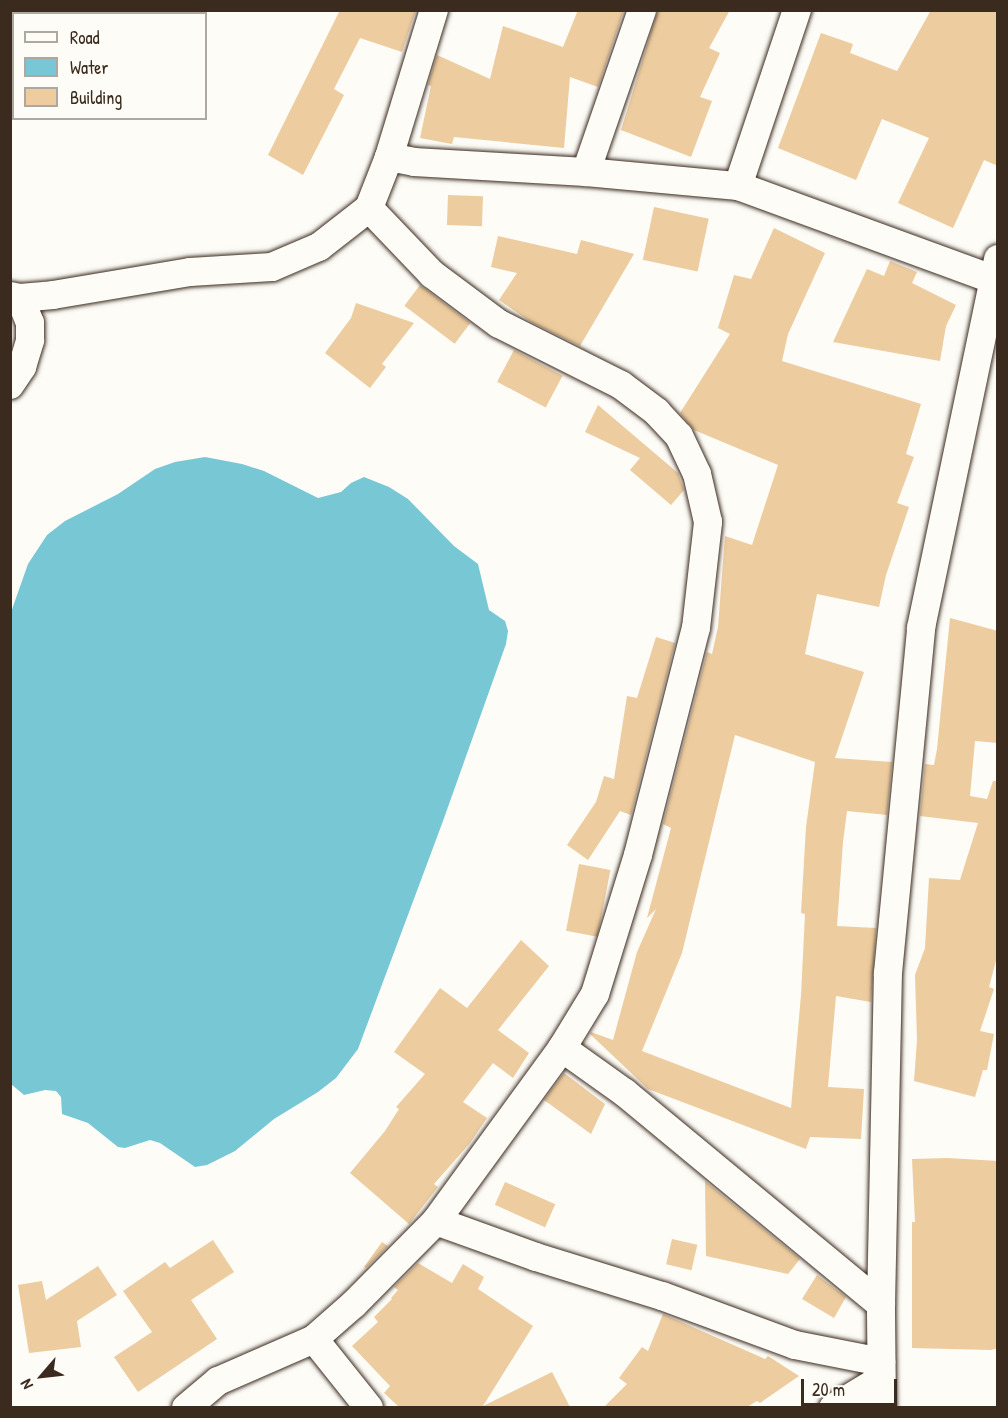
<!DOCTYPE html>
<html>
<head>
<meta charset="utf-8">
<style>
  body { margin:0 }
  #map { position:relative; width:1008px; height:1418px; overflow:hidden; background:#fdfcf7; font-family:"Patrick Hand",sans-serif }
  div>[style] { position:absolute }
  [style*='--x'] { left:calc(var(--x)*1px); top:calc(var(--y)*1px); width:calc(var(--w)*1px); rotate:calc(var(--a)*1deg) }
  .water>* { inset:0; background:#78c7d5 }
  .building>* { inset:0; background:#edcc9f; transform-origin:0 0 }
  .roads { filter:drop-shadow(0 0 2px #3b2a1e) drop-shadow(0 0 2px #3b2a1e) }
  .street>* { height:28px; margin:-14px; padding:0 14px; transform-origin:14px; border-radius:14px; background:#fdfcf7 }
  span { translate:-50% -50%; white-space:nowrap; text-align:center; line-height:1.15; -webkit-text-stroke:6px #fdfcf7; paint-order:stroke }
  .frame { position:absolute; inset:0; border:12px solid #3b2a1e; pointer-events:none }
  .legend { position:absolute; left:12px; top:12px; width:195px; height:108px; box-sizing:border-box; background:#fdfcf7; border:2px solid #afa8a0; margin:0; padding:8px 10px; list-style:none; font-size:18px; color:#3b2a1e }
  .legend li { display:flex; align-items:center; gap:12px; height:30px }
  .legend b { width:30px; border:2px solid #afa8a0 }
  .north { position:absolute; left:12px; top:1346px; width:60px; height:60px; -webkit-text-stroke:4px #fdfcf7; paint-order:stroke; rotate:242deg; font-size:16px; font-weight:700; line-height:24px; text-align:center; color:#3b2a1e }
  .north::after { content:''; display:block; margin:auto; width:21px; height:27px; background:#3b2a1e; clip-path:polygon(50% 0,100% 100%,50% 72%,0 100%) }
  .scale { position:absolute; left:801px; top:1379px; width:96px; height:27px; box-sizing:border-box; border:3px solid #3b2a1e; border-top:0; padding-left:8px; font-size:18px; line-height:21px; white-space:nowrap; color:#3b2a1e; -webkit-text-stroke:4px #fdfcf7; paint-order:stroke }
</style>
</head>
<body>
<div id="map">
  <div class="water">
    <div style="clip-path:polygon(205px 457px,242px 464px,264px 471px,318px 498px,341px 492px,351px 483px,364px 477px,389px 487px,408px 499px,454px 546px,478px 564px,489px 610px,505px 621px,508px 631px,506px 644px,443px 821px,358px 1049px,336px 1078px,318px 1092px,274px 1119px,235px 1151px,207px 1165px,195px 1167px,160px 1143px,150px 1140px,125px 1148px,118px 1147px,88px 1123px,62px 1114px,61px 1097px,56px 1091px,45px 1090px,24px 1095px,11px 1084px,10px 615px,28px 564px,47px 535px,65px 521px,118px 494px,155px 469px,175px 462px)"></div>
  </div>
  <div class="building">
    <div style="clip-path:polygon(340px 10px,416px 10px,402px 52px,360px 38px,334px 89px,344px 95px,303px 175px,268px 155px)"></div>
    <div style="clip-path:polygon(578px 10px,624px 10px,598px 87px,570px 77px,564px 148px,454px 137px,452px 144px,420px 138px,431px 86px,428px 85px,437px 55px,490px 79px,503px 26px,563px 47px)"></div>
    <div style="clip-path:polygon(658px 10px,730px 10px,709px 48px,720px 53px,700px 97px,712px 101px,691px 157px,621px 130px)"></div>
    <div style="clip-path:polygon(931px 10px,998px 10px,998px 166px,984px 160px,953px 228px,898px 203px,929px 138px,882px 119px,856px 180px,778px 148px,821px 33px,853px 44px,850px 53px,897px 71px)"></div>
    <div style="left:448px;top:195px;width:35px;height:30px;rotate:2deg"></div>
    <div style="left:654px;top:207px;width:56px;height:54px;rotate:12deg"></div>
    <div style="clip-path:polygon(evenodd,774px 228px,825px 253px,788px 334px,782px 361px,921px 404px,906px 454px,914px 457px,897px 503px,909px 507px,886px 575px,879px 607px,817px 594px,805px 654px,864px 672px,835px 758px,892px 762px,887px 815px,847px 811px,843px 842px,837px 926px,876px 928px,871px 1002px,836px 996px,828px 1087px,864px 1089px,861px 1139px,810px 1137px,806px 1149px,648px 1089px,590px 1034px,591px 1032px,613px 1040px,637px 952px,656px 909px,647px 918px,671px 828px,663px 824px,707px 652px,712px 654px,718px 627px,725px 536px,752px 545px,778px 465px,694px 430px,680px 413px,730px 334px,718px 328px,734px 275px,751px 279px,774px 228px,735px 735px,815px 762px,806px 827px,801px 913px,805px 914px,801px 995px,791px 1108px,642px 1051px,682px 953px,735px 735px)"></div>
    <div style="clip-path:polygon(498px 236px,577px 254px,581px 240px,634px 254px,580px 346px,531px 322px,499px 300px,517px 273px,491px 267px)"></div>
    <div style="clip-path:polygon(890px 261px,917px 272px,912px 283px,956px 305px,946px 326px,940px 361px,833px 342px,867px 269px,884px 276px)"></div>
    <div style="left:420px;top:285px;width:63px;height:26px;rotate:37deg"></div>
    <div style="clip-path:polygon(356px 303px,414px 323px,382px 364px,386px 367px,370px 388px,325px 353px,351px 318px)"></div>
    <div style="left:514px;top:350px;width:55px;height:36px;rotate:28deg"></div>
    <div style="clip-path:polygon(598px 405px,678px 473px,684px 490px,671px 505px,630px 470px,640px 458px,585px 432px)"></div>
    <div style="clip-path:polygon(950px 618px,998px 631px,998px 743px,975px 741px,970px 796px,987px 799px,993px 781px,998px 781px,998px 953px,989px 987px,994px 989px,980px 1031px,994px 1034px,987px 1070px,983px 1070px,975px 1097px,914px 1081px,917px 1040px,915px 975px,925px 948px,929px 878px,960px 880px,978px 823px,920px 816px,925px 764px,934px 765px,937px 749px)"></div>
    <div style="clip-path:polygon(656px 637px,675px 643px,631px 815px,620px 811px,588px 860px,567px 845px,596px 802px,604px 776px,614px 779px,627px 696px,637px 698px)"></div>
    <div style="left:579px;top:864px;width:32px;height:68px;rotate:11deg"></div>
    <div style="clip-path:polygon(521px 940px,549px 966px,498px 1030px,529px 1053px,513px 1078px,493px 1063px,463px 1102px,487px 1118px,470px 1143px,434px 1184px,438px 1187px,409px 1224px,350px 1173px,385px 1131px,399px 1109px,396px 1107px,425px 1074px,394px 1052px,440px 988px,467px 1008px)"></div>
    <div style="clip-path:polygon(564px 1073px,605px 1104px,591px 1134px,544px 1100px)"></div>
    <div style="clip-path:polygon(948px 1158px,998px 1161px,998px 1348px,991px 1350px,912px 1348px,912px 1222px,915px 1222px,912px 1159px)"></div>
    <div style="clip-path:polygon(705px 1181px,800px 1259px,788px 1274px,706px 1256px)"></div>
    <div style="left:505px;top:1182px;width:55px;height:25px;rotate:24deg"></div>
    <div style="left:672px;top:1239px;width:26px;height:26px;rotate:13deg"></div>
    <div style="clip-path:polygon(213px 1240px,234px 1272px,191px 1300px,217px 1339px,138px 1392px,114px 1357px,152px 1332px,123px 1291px,165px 1262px,170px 1268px)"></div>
    <div style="clip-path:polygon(382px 1242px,388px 1246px,366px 1268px,364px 1267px)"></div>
    <div style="clip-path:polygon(418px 1263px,452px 1283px,463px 1264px,484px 1277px,478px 1289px,533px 1326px,483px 1406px,552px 1372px,570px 1407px,399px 1407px,384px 1393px,390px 1386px,352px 1346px,378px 1322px,374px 1317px,392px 1299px,391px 1298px,398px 1290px,394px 1287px)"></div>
    <div style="clip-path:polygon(98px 1266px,117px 1295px,77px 1321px,81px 1347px,29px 1353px,18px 1285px,42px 1281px,46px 1300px)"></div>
    <div style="clip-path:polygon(817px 1275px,846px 1297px,834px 1318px,802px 1299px)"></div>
    <div style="clip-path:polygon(663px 1314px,765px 1359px,768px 1356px,799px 1376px,760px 1403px,757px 1401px,747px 1407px,604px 1407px,627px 1384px,619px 1378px,642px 1347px,648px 1351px)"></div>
  </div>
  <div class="roads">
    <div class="street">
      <div style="--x:389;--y:157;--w:25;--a:11"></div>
      <div style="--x:414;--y:162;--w:172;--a:3.3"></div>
      <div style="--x:586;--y:172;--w:153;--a:5.3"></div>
      <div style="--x:738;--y:186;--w:277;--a:20.1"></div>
      <div style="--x:586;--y:172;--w:171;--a:-70.9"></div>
      <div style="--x:738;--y:186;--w:186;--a:-71.5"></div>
      <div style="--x:10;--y:296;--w:10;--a:11"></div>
      <div style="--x:20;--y:298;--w:33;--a:-5"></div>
      <div style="--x:53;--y:295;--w:139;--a:-9.5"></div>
      <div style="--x:190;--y:272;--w:82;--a:-3.5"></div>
      <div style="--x:272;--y:267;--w:51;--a:-23.1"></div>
      <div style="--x:319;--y:247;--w:63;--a:-38"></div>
      <div style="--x:369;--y:208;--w:55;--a:-68.6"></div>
      <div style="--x:389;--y:157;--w:154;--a:-73"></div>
      <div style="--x:10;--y:385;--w:22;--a:-56"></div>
      <div style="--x:22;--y:367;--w:28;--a:-73"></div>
      <div style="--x:30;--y:340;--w:17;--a:-90"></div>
      <div style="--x:30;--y:323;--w:27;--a:-112"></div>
      <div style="--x:562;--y:1048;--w:77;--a:35.5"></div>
      <div style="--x:625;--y:1093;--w:332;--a:39.6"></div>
      <div style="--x:436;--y:1221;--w:106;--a:19.8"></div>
      <div style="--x:536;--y:1257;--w:132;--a:17.2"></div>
      <div style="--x:662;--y:1296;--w:142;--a:20.2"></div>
      <div style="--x:795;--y:1345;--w:88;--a:11.2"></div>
      <div style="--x:314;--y:1339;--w:88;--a:51.4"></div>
      <div style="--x:186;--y:1408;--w:42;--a:-40.2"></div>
      <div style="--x:218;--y:1381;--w:105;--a:-23.6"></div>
      <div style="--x:314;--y:1339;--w:53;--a:-41.2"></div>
      <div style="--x:354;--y:1304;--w:117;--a:-45.3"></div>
      <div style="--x:436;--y:1221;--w:214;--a:-53.9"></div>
      <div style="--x:562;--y:1048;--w:63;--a:-58.6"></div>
      <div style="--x:595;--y:994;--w:145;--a:-72.8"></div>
      <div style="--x:638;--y:855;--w:234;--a:-75.7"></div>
      <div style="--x:696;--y:628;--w:107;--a:-83.5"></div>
      <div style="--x:708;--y:522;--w:49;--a:-102.9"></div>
      <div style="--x:697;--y:474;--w:42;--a:-115.3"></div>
      <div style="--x:679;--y:436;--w:33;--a:-133"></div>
      <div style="--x:657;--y:412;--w:45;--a:-143.1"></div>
      <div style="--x:621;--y:385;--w:136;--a:-153.4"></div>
      <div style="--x:499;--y:324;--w:84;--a:-143.3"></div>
      <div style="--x:432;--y:274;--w:91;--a:-133.7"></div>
      <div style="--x:833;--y:1408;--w:56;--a:-31.1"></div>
      <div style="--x:882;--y:1408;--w:103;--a:-90.6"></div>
      <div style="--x:881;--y:1305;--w:332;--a:-88.8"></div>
      <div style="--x:888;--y:973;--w:347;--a:-84.5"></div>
      <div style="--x:921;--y:628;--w:377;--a:-78.2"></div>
    </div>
  </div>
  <div class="frame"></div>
  <ul class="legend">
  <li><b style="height:8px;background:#fdfcf7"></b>Road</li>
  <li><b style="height:16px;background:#78c7d5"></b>Water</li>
  <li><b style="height:16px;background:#edcc9f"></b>Building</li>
  </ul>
  <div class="north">N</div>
  <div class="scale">20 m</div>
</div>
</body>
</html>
